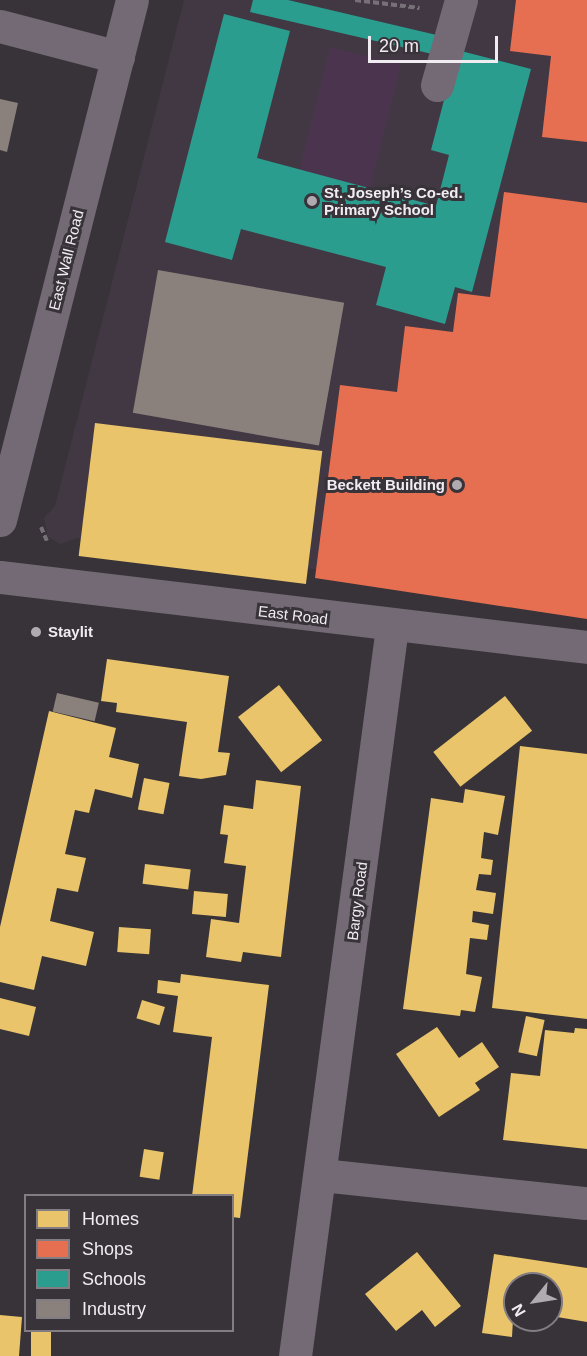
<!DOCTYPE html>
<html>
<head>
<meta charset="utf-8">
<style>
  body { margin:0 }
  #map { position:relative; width:587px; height:1356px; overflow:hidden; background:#373338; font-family:Arial,sans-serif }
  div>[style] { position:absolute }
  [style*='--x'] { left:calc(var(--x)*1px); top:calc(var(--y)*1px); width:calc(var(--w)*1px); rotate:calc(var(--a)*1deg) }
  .built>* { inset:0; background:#423844 }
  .green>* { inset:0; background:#4b344e; transform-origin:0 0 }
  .homes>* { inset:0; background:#e9c46a; transform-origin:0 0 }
  .shops>* { inset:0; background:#e76f51 }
  .schools>* { inset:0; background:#2a9d8f }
  .industry>* { inset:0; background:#8a817c; transform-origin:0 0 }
  .path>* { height:4px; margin-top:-2px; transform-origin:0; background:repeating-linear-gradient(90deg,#787079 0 6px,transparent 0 9px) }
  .minor>* { height:33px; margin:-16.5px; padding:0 16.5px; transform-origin:16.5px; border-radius:16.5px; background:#736a75 }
  .major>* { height:33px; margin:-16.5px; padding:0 16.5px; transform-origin:16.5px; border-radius:16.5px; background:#736a76 }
  .dots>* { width:16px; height:16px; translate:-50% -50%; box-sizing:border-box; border:3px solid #383239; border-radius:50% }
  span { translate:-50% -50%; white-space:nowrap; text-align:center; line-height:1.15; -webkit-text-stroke:6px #383239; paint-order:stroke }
  .poi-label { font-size:15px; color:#f0ecf1; font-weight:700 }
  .left { translate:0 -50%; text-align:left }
  .right { translate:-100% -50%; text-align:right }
  .street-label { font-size:15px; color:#f0ecf1 }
  .legend { position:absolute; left:24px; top:1194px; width:210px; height:138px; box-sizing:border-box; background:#383239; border:2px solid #827c83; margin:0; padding:8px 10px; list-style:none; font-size:18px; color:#f0ecf1 }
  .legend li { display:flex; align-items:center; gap:12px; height:30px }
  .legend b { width:30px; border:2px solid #827c83 }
  .north { position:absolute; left:503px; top:1272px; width:60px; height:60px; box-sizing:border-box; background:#383239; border:2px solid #827c83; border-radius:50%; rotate:240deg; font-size:16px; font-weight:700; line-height:24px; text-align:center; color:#f0ecf1 }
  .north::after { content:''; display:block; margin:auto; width:21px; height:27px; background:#afabb0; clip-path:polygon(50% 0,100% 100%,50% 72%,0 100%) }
  .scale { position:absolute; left:368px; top:36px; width:130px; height:27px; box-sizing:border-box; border:3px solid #f0ecf1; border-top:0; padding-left:8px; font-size:18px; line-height:21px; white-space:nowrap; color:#f0ecf1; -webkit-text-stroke:4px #383239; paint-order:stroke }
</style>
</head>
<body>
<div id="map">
  <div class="built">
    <div style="clip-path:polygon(184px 0,587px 0,587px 598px,350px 574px,77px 538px,60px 544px,48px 537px,44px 518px,55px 506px)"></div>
  </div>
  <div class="green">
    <div style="left:330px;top:47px;width:73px;height:128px;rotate:14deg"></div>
  </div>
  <div class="homes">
    <div style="left:95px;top:423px;width:229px;height:134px;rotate:7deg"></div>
    <div style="clip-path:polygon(107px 659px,229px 676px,218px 752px,230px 753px,226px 775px,201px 779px,179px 776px,187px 722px,116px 712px,117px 703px,101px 701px)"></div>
    <div style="left:279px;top:685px;width:70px;height:52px;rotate:52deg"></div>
    <div style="left:505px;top:696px;width:44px;height:91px;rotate:52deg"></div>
    <div style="clip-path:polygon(49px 711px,116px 728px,109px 757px,139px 764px,132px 798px,95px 789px,89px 813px,75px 810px,65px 854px,86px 858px,78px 892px,57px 888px,50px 921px,94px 932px,86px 966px,42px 956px,34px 990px,0 982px,0 927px)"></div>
    <div style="clip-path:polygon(520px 746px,587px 754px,587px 1019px,492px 1008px)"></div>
    <div style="left:144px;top:778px;width:26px;height:32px;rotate:11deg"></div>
    <div style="clip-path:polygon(256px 780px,301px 786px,281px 957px,243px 952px,241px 962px,206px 957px,211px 919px,239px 923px,246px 866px,224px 863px,228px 835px,220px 834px,224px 805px,253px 809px)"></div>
    <div style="clip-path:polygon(465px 789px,505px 796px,498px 835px,484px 832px,481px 858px,493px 860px,491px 875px,479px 874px,476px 890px,496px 893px,493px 914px,473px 911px,472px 922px,489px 925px,487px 940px,470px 938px,466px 974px,482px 977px,475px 1012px,461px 1010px,460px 1016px,403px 1009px,431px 798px,463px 803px)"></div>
    <div style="left:145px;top:864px;width:46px;height:20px;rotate:7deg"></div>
    <div style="left:194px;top:891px;width:34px;height:23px;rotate:5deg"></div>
    <div style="left:119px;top:927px;width:32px;height:25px;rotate:4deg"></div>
    <div style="clip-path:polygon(181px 974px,269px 985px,240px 1218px,232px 1217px,232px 1196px,192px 1196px,212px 1037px,173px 1032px,178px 996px,157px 993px,158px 980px,180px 983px)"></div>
    <div style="clip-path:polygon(0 998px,36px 1007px,29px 1036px,0 1029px)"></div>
    <div style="left:142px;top:1000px;width:24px;height:19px;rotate:17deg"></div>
    <div style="left:526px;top:1016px;width:19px;height:37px;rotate:12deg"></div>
    <div style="clip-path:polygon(437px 1027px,459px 1058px,482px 1042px,499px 1067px,475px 1083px,480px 1090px,439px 1117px,396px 1054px)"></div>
    <div style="clip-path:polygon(575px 1028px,587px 1029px,587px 1149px,503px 1140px,511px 1073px,540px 1076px,545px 1030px,574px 1033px)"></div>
    <div style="left:144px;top:1149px;width:20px;height:28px;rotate:9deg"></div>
    <div style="clip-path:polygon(417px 1252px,461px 1306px,435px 1327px,422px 1310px,396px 1331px,365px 1294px)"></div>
    <div style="clip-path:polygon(494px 1254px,587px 1268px,587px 1322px,551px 1316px,551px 1284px,515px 1284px,512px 1337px,482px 1333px)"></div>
    <div style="clip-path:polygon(0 1315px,22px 1317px,19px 1356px,0 1356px)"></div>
    <div style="left:31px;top:1330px;width:20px;height:26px"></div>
  </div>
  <div class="shops">
    <div style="clip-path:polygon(516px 0,587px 0,587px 142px,542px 137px,551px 56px,510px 51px)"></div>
    <div style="clip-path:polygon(504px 192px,587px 203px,587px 619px,315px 578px,340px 385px,397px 392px,405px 326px,453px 332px,458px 293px,490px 297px)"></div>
  </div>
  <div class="schools">
    <div style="clip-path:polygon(253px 0,288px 0,445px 37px,441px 56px,250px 12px)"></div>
    <div style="clip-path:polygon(224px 14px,290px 31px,257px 158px,436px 206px,449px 155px,431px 150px,457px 50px,531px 69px,472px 292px,455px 287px,445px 324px,376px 305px,386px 267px,241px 229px,232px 260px,165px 242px)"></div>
  </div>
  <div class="industry">
    <div style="clip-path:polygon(0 99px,18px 103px,7px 152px,0 150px)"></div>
    <div style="left:158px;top:270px;width:189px;height:145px;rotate:10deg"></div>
    <div style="left:57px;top:693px;width:43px;height:19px;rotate:13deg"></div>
  </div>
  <div class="path">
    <div style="--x:355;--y:0;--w:65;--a:7"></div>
    <div style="--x:41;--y:527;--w:15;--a:67"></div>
  </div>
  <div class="minor">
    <div style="--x:0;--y:26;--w:122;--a:14.7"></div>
    <div style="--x:437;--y:85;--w:88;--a:-74.2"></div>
    <div style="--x:0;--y:577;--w:591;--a:6.8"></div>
    <div style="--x:322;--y:1175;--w:263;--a:6.1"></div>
    <div style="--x:295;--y:1356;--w:735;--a:-82.42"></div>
  </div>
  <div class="major">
    <div style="--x:0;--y:520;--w:536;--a:-75.76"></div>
  </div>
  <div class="dots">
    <div style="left:312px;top:201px;background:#afabb0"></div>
    <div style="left:457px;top:485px;background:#afabb0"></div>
    <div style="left:36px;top:632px;background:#afabb0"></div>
  </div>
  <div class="poi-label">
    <span class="left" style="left:324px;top:201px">St. Joseph’s Co-ed.<br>Primary School</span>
    <span class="right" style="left:445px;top:485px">Beckett Building</span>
    <span class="left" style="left:48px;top:632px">Staylit</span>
  </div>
  <div class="street-label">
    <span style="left:66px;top:260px;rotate:-76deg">East Wall Road</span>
    <span style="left:293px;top:615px;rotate:7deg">East Road</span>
    <span style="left:357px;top:901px;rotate:-83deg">Bargy Road</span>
  </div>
  <ul class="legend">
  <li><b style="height:16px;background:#e9c46a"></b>Homes</li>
  <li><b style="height:16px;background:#e76f51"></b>Shops</li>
  <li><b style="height:16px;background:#2a9d8f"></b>Schools</li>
  <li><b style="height:16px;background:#8a817c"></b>Industry</li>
  </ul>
  <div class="north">N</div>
  <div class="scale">20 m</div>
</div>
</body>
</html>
